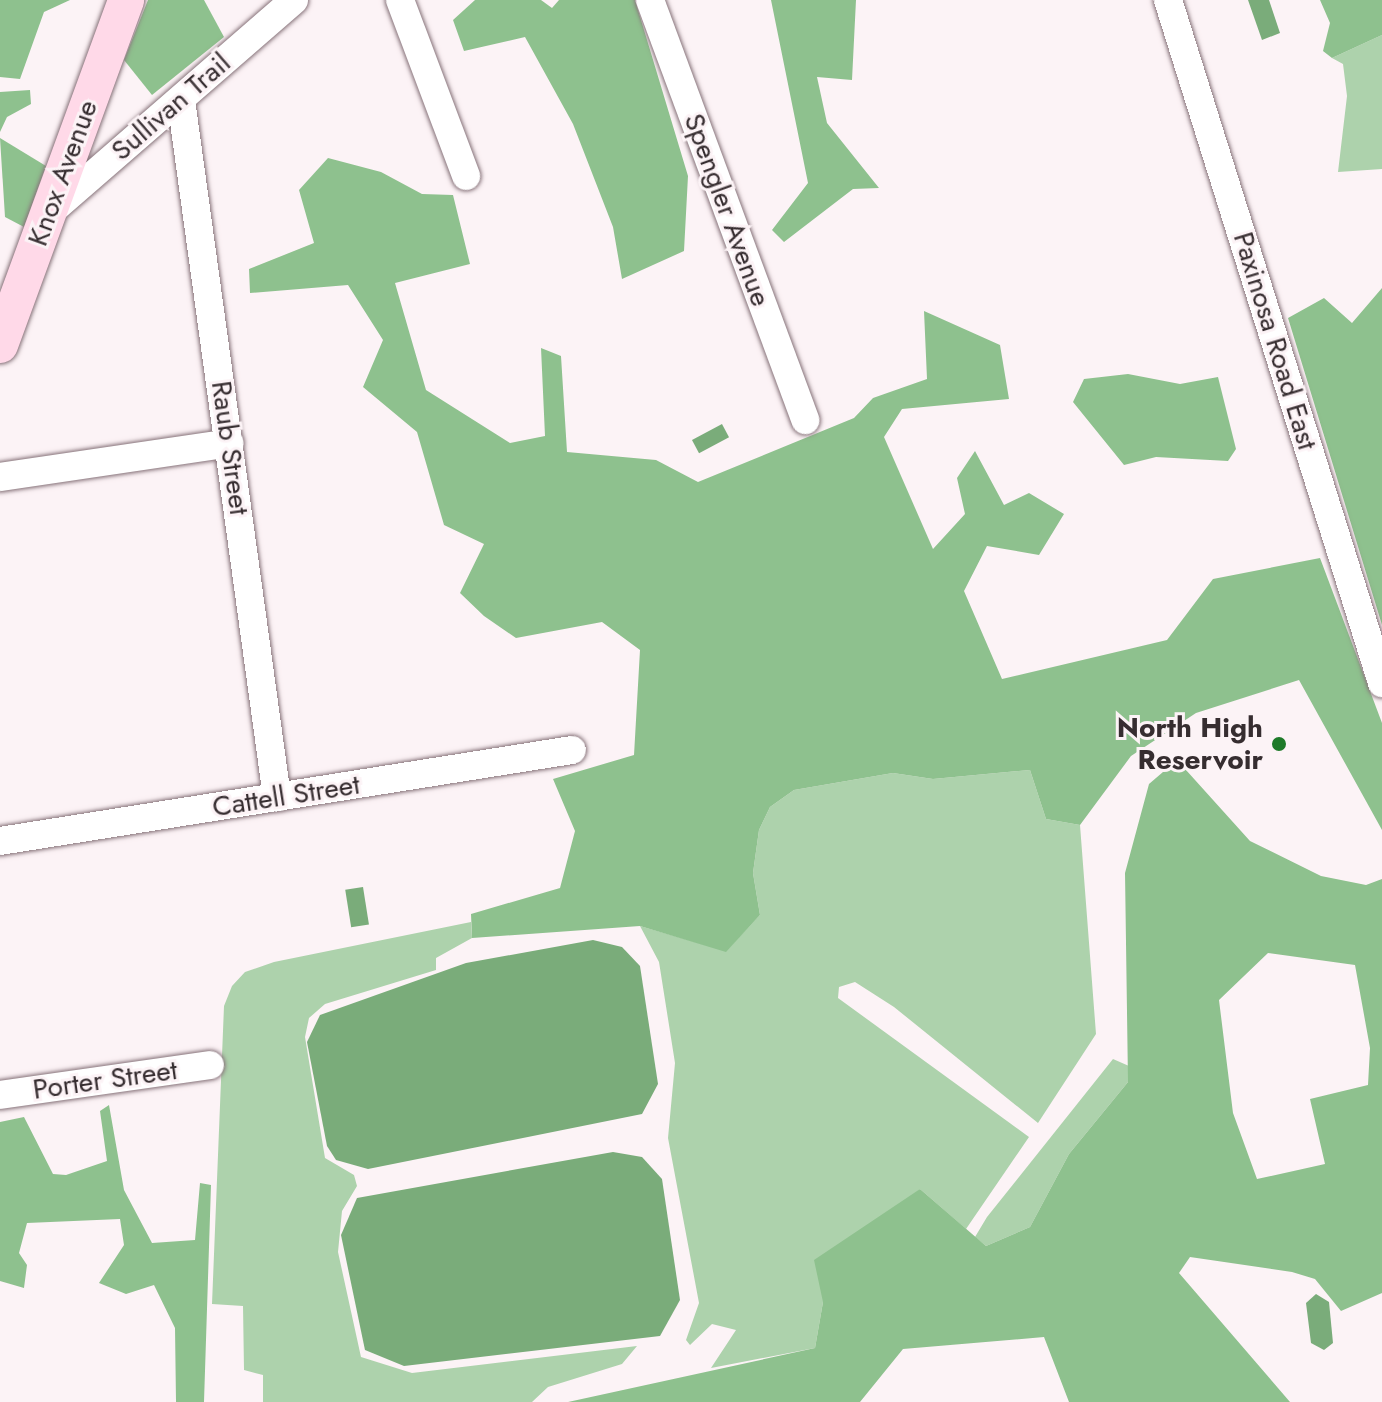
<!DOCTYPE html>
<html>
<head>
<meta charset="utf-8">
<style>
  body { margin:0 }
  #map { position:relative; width:1382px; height:1402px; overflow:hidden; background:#fcf3f6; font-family:Jost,sans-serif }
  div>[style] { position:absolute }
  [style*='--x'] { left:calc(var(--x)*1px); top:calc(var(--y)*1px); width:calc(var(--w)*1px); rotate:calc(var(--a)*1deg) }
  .green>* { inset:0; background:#add2ac }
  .forest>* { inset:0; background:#8ec18e }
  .water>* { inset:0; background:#7aac7a; transform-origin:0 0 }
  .roads { filter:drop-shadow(0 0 2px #87737a) drop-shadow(0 0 2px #87737a) }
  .minor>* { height:28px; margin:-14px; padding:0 14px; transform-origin:14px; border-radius:14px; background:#fff }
  .major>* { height:36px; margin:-18px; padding:0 18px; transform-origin:18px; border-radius:18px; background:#ffd9e8 }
  .dots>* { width:22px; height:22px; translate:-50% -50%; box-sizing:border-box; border:4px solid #fcf3f6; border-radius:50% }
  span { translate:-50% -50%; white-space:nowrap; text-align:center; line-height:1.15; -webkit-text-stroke:6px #fcf3f6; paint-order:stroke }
  .street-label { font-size:28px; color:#362d30 }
  .poi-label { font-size:28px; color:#362d30; font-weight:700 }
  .right { translate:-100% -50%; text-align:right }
</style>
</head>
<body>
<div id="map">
  <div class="green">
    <div style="clip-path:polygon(1382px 35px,1382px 169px,1338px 172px,1347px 96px,1343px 64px,1332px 58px)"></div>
    <div style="clip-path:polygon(1030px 770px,1046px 819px,1080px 825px,1096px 1034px,1038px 1123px,894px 1007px,855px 982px,839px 987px,838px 998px,1029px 1137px,966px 1229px,920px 1189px,823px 1302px,815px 1348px,711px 1368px,736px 1330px,712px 1324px,690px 1345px,686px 1340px,699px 1303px,668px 1138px,675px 1063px,659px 962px,640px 926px,726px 951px,760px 915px,753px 873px,759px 830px,770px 807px,794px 790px,893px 773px,933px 779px)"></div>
    <div style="clip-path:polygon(471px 922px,472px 938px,436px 958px,436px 970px,325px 1004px,309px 1018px,305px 1037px,325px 1158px,354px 1175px,357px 1186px,342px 1211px,338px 1252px,361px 1357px,412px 1373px,637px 1346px,622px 1364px,548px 1387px,532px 1402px,263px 1402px,263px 1375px,244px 1370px,243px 1306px,212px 1304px,224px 1006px,232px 986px,245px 972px,274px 962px)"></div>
    <div style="clip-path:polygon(1113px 1059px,1129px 1066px,1128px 1082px,1069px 1154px,1030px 1227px,986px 1246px,975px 1237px,987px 1217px)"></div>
  </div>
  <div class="forest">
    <div style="clip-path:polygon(0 0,70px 0,44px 12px,20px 79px,0 77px)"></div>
    <div style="clip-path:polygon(148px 0,204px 0,224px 37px,152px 95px,124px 60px)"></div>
    <div style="clip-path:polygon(475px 0,541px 0,552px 8px,559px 0,635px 0,688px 176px,684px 251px,622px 279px,613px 227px,573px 124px,525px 37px,464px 51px,453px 20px)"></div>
    <div style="clip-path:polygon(771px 0,856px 0,852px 80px,817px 77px,827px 123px,879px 188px,853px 189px,784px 242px,772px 230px,808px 183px)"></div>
    <div style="clip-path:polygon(1320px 0,1382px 0,1382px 35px,1332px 58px,1323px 51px,1330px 23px)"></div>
    <div style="clip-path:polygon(30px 90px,31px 104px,7px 117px,0 132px,0 92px)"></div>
    <div style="clip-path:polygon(0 138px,46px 166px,24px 227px,5px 217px)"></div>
    <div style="clip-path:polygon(328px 158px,381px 172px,422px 194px,453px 195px,470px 264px,395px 283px,426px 390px,510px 443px,545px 436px,541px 348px,561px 356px,567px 452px,656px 460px,698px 482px,854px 418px,873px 398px,927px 379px,924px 311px,1000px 345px,1009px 399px,902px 409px,884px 437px,933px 549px,965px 514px,957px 478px,975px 451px,1004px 505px,1029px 493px,1064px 514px,1039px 555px,987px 546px,964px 591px,1002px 679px,1167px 640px,1213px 579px,1320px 558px,1382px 723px,1382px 830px,1299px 680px,1196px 713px,1131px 756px,1080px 825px,1046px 819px,1030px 770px,933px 779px,893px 773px,794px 790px,770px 807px,759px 830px,753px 873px,760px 915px,726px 952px,640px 926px,472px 938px,471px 914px,560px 888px,575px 831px,553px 779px,634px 755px,640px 650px,602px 622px,516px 638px,484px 616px,460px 593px,484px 544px,444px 525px,417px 432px,363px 387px,383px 340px,348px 285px,250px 293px,249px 269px,314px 243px,299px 190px)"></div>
    <div style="clip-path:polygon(1382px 288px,1382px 625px,1288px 318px,1324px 298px,1352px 323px)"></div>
    <div style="clip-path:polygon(1128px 374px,1180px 384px,1218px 377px,1236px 449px,1228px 461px,1156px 457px,1124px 465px,1073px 402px,1084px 379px)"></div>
    <div style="clip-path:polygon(evenodd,1177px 760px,1250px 841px,1321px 876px,1366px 885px,1382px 879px,1382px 1293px,1341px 1311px,1315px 1279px,1292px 1272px,1190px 1257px,1179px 1273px,1290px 1402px,1069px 1402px,1044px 1337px,903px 1349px,860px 1402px,568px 1402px,815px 1348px,823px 1302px,814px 1260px,920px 1189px,986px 1246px,1030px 1227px,1069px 1154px,1128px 1082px,1125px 873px,1149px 784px,1177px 760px,1268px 953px,1355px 965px,1370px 1048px,1368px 1085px,1310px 1099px,1325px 1164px,1257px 1179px,1233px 1113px,1219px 1000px,1268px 953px)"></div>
    <div style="clip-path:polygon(109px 1105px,124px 1190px,152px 1243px,195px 1240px,200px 1183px,211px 1185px,204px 1402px,176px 1402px,175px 1328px,154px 1285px,126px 1294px,99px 1283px,124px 1245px,120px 1219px,27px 1223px,19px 1253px,27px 1265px,24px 1288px,0 1281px,0 1122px,24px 1117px,53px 1174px,66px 1175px,107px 1161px,100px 1111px)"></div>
  </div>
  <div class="water">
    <div style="clip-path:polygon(1248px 0,1269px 0,1280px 33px,1262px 40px)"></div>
    <div style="left:722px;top:424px;width:15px;height:34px;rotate:62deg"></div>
    <div style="left:363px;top:887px;width:38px;height:18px;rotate:81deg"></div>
    <div style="clip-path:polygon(593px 940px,622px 947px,640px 966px,658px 1084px,642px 1114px,368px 1169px,336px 1160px,327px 1146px,307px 1042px,320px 1015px,466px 963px)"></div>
    <div style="clip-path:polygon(613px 1152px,642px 1157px,662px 1179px,680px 1300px,660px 1336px,404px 1366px,365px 1350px,341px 1235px,357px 1198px)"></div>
    <div style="clip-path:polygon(1316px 1294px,1329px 1302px,1333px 1343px,1324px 1350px,1311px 1343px,1306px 1303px)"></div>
  </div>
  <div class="roads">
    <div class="minor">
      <div style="--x:400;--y:0;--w:188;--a:69.4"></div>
      <div style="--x:650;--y:0;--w:448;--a:69.7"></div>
      <div style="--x:1168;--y:0;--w:716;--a:72.6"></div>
      <div style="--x:181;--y:100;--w:704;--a:82.16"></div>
      <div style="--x:48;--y:214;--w:326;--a:-41"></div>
      <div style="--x:0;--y:477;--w:232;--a:-8.4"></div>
      <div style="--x:0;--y:841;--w:579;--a:-9.04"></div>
      <div style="--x:0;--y:1095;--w:212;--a:-8.1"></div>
    </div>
    <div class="major">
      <div style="--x:0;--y:345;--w:367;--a:-69.9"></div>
    </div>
  </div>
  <div class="dots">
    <div style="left:1279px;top:744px;background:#1e7a29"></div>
  </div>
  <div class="street-label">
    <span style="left:171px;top:107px;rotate:-41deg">Sullivan Trail</span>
    <span style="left:63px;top:173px;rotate:-70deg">Knox Avenue</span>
    <span style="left:727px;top:210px;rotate:70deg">Spengler Avenue</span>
    <span style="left:1275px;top:341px;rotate:73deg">Paxinosa Road East</span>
    <span style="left:230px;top:448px;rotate:82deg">Raub Street</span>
    <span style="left:286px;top:796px;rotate:-9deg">Cattell Street</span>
    <span style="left:105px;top:1080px;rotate:-8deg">Porter Street</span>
  </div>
  <div class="poi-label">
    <span class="right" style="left:1263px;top:744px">North High<br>Reservoir</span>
  </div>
</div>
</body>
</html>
